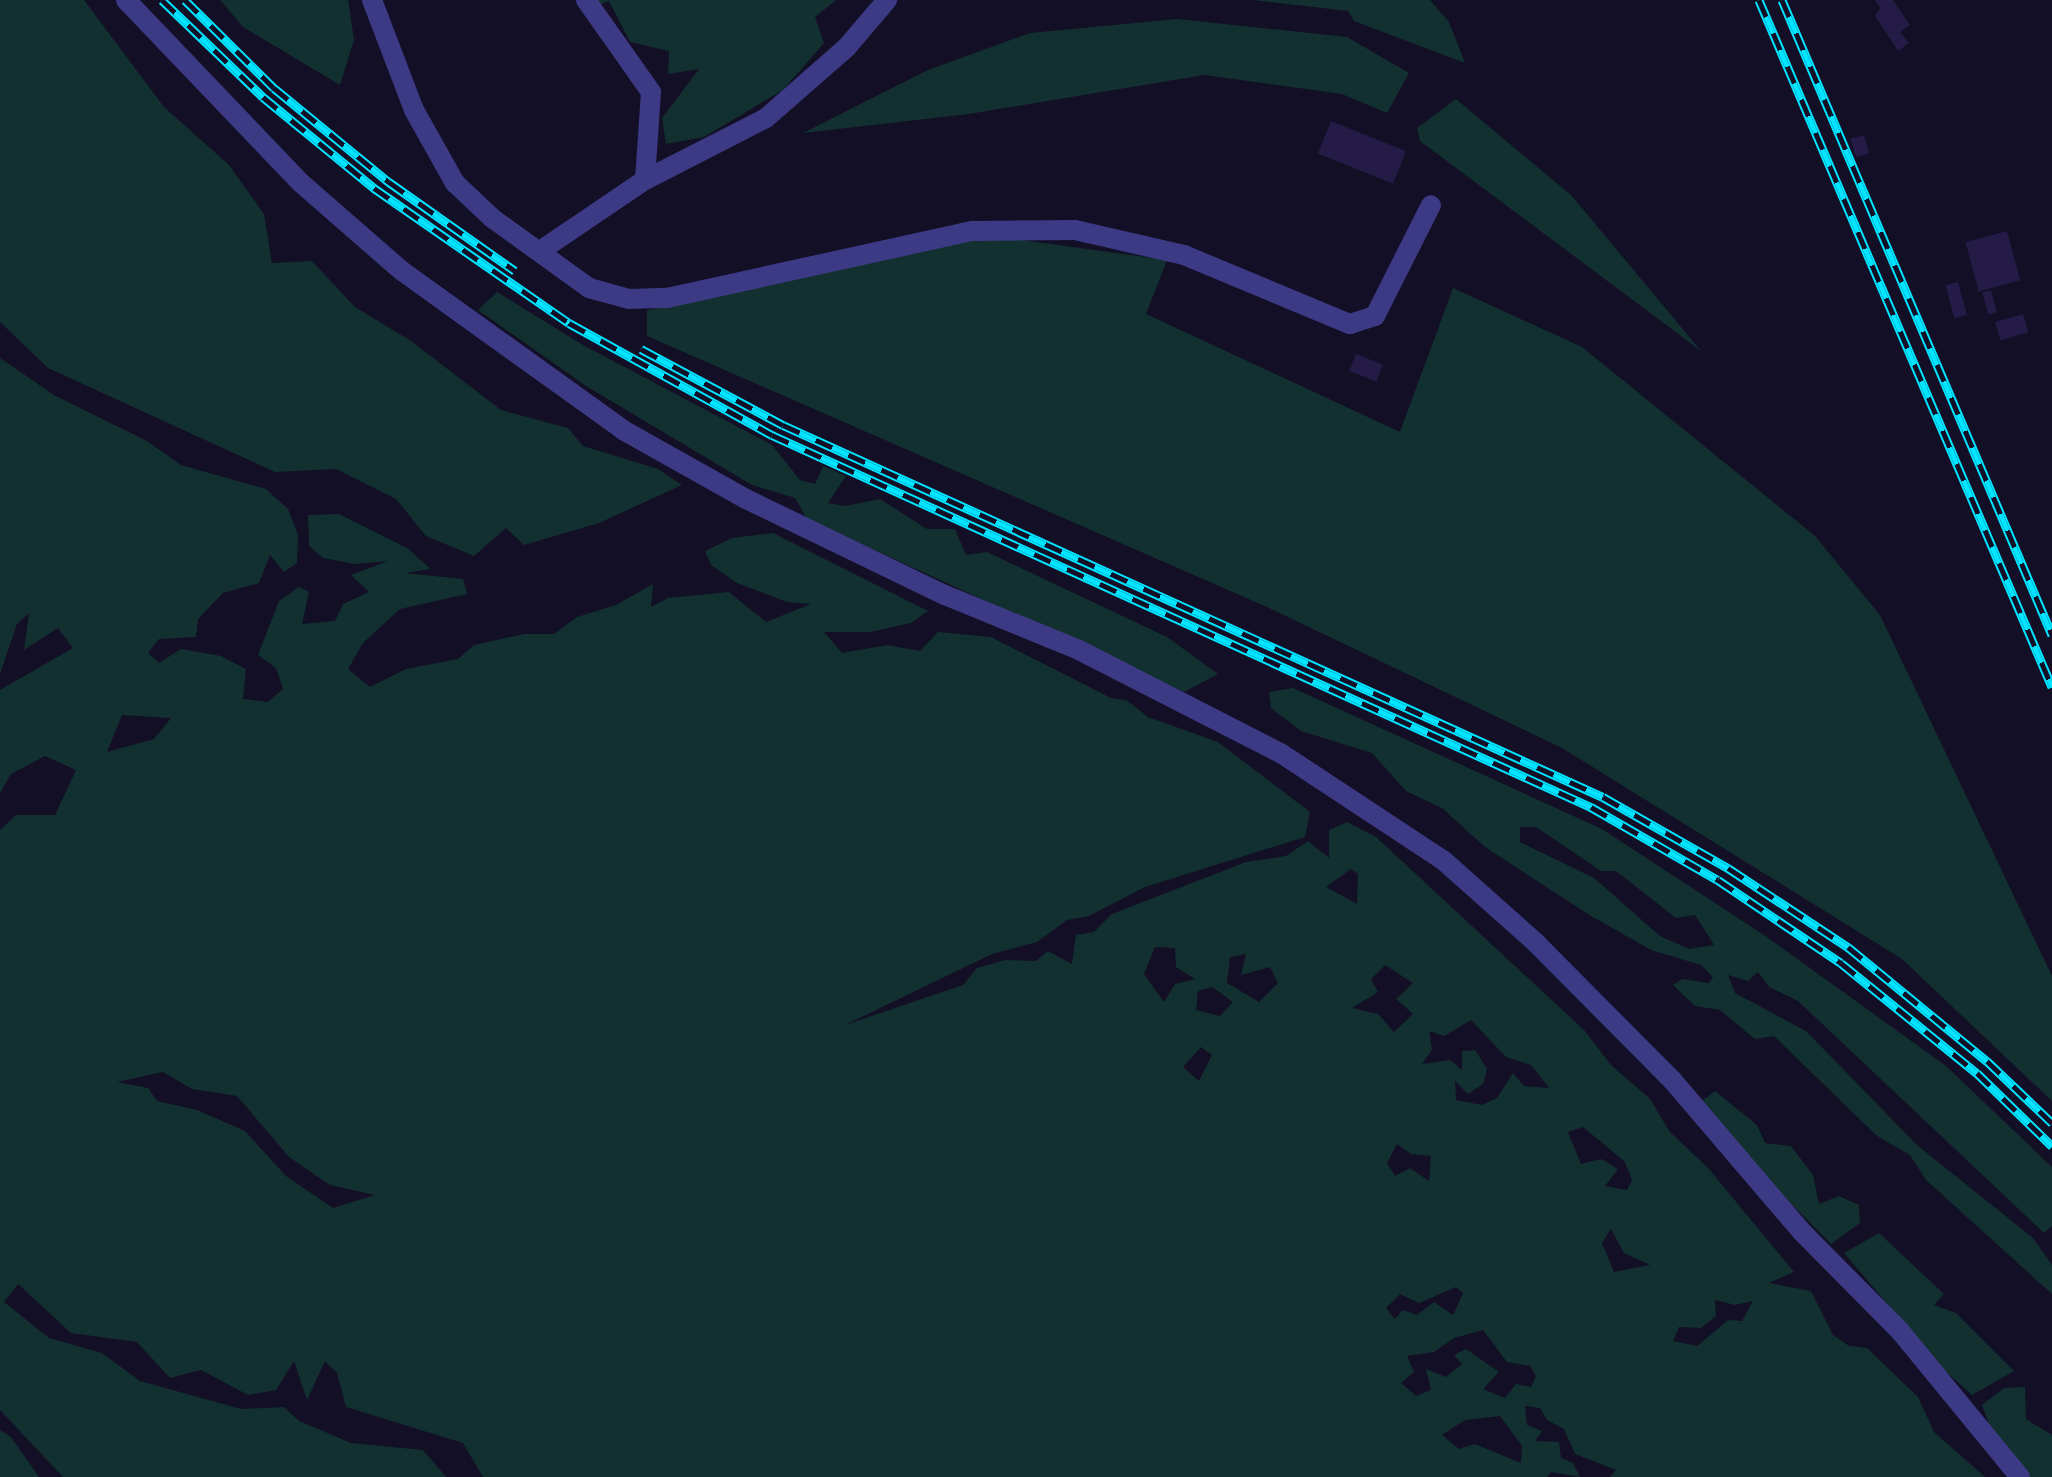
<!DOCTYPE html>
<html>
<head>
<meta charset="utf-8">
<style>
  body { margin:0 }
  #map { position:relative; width:2052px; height:1477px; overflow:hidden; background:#130f26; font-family:Commissioner,sans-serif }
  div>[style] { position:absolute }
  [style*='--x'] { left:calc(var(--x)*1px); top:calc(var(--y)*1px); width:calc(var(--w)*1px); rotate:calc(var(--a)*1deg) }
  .green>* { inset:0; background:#12302f }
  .building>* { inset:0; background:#241b47; transform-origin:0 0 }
  .minor>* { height:20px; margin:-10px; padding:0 10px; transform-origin:10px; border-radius:10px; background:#3d3a85 }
  .rail>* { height:9px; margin-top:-4.5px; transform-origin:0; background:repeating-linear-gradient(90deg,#130f26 0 18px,#00e5ff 0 36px); box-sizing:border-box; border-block:2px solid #00e5ff }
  span { translate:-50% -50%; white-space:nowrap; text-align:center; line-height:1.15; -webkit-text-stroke:8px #130f26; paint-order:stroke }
</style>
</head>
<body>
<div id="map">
  <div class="green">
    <div style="clip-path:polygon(0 0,84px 0,164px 107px,229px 165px,264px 214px,272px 263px,312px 261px,355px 307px,411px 341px,501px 410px,568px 428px,583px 446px,658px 469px,682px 485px,599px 523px,524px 545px,506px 528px,474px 556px,426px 536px,396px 499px,336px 469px,275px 472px,48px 368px,0 322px)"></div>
    <div style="clip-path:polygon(220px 0,348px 0,354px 40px,340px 85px,243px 27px)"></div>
    <div style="clip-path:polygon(590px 0,836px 0,815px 17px,824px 43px,783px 90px,704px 137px,666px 144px,662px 118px,699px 69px,668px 74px,669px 51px,630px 42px,609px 1px,595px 7px)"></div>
    <div style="clip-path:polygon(1253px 0,1430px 0,1449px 22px,1465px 63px,1354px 21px,1348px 11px)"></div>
    <div style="clip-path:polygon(1177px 19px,1347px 37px,1409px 73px,1387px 113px,1342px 94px,1204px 75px,969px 114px,803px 133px,928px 70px,1030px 33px)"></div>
    <div style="clip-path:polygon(1456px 99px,1571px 195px,1701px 351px,1420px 141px,1417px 128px)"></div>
    <div style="clip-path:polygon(993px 236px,1167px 260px,1146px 314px,1400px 432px,1453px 288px,1582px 347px,1815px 536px,1880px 615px,2052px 976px,2052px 1101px,1902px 959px,1562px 748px,1267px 607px,647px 336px,647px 310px)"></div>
    <div style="clip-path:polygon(497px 292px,583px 345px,772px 445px,800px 480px,815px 484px,823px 466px,846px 476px,828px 503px,845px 506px,880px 499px,927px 529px,955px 529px,966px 555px,987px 552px,1167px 637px,1218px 674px,1184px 692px,807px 519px,795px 498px,752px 485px,586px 386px,478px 310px)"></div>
    <div style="clip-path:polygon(evenodd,0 358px,54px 395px,147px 441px,181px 465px,266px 489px,288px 509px,298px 535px,297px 563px,284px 572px,270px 555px,259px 583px,223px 593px,198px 619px,196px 637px,159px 639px,148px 653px,159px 663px,181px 649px,221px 656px,246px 669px,243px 699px,268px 702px,283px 689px,276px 668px,258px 655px,279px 601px,299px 587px,309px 592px,302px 624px,335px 621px,343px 604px,369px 592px,351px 575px,388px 561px,355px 564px,323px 558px,309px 546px,308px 515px,339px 514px,407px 548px,431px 569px,405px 573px,463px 579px,467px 594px,400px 609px,363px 643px,348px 669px,370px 687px,406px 669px,458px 659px,474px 645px,524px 634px,554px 634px,577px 617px,616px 605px,653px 584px,651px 607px,668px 598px,729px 592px,766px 622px,811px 604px,787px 602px,737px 583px,711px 565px,705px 551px,732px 538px,773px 533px,928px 611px,911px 623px,870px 632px,824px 632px,842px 653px,887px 645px,920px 651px,938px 632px,991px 637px,1111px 698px,1126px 700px,1148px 717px,1218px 742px,1310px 812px,1305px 837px,1145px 887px,1089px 916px,1067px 920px,1037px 942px,992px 954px,845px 1025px,963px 985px,977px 968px,1005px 960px,1036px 961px,1048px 951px,1072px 964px,1076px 935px,1094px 932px,1112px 914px,1246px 862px,1286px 856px,1308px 841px,1329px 858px,1329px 830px,1347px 822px,1376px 837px,1584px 1030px,1611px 1065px,1650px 1099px,1670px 1132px,1709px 1169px,1794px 1272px,1769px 1283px,1811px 1291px,1833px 1335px,1849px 1346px,1867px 1348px,1918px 1397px,1934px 1432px,1985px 1477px,1610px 1477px,1616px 1470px,1575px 1454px,1564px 1429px,1547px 1420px,1540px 1408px,1525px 1406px,1527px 1425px,1542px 1431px,1535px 1441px,1559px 1442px,1561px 1458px,1573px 1463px,1580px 1477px,1551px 1472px,1547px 1477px,483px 1477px,463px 1443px,346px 1407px,337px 1373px,325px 1361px,307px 1400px,294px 1361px,276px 1390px,248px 1395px,201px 1370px,170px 1378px,137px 1342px,71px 1333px,18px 1284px,4px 1302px,49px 1338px,102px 1353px,140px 1381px,241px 1409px,284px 1407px,299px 1421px,351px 1443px,423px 1450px,446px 1477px,63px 1477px,0 1410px,0 830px,16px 815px,55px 815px,76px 770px,45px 756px,11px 774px,0 793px,0 690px,73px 648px,58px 628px,24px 650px,29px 613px,17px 624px,0 674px,0 358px,122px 715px,170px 718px,171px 718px,154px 739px,107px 752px,122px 715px,0 358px,1351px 869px,1358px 874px,1357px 904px,1326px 887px,1351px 869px,0 358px,1155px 947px,1175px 948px,1176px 967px,1195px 979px,1175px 984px,1164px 1002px,1144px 974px,1155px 947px,0 358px,1246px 954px,1241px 975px,1270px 967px,1278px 983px,1259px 1002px,1227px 983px,1230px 957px,1246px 954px,0 358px,1385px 965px,1413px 983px,1396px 999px,1413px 1014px,1394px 1032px,1378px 1014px,1352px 1008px,1378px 992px,1371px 979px,1385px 965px,0 358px,1212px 987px,1233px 1002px,1220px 1016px,1196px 1010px,1198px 991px,1212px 987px,0 358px,1471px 1020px,1506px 1057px,1531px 1065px,1549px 1088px,1524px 1086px,1513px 1073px,1497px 1098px,1482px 1105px,1456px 1100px,1455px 1081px,1468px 1094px,1483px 1084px,1487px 1069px,1475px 1050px,1462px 1051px,1462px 1070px,1450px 1060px,1422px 1064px,1432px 1050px,1429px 1031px,1444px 1036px,1471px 1020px,0 358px,1201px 1047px,1212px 1055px,1199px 1081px,1183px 1067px,1201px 1047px,0 358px,163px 1072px,192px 1089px,237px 1096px,289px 1157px,330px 1185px,375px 1195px,333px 1208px,286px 1176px,245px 1131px,197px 1110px,157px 1101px,148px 1088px,117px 1082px,163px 1072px,0 358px,1583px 1127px,1625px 1162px,1632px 1180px,1627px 1190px,1605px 1186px,1618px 1169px,1601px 1159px,1581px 1164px,1568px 1132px,1583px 1127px,0 358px,1397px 1144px,1411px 1154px,1431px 1156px,1429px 1181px,1410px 1168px,1395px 1176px,1387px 1163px,1397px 1144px,0 358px,1611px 1229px,1624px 1253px,1650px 1265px,1614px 1272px,1602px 1243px,1611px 1229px,0 358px,1456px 1287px,1463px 1293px,1453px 1315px,1434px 1302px,1417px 1315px,1403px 1310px,1395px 1319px,1386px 1308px,1400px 1294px,1419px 1303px,1456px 1287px,0 358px,1715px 1300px,1735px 1305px,1753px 1301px,1742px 1321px,1728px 1320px,1697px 1346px,1673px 1341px,1679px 1327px,1701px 1328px,1716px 1316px,1715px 1300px,0 358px,1483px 1330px,1507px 1362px,1530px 1366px,1536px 1376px,1531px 1387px,1516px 1384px,1505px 1398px,1483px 1389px,1499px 1372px,1466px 1349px,1454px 1355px,1462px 1364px,1446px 1377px,1426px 1369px,1431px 1390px,1416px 1396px,1401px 1383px,1414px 1372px,1407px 1356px,1434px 1352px,1454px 1338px,1483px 1330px,0 358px,1500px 1416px,1522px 1446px,1521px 1463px,1475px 1444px,1459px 1449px,1442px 1435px,1465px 1420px,1500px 1416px)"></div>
    <div style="clip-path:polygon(evenodd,1293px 688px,1602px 829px,1764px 935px,1946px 1066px,2052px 1167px,2052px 1226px,2044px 1233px,1798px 1001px,1769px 987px,1758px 972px,1748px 981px,1728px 975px,1735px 993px,1806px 1031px,1918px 1146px,2033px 1238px,2052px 1265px,2052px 1294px,1926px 1180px,1910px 1155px,1877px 1136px,1774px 1036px,1755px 1039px,1720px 1010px,1695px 1006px,1673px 985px,1682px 979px,1709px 983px,1713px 977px,1701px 965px,1651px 950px,1591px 916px,1485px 847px,1442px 808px,1406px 791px,1372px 753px,1301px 731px,1271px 708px,1269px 692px,1293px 688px,1520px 827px,1536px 827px,1601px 871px,1616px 871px,1676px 918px,1695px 915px,1714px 945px,1689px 949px,1660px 936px,1594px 878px,1520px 842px,1520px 827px)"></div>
    <div style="clip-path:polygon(1715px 1091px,1757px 1125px,1765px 1143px,1791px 1146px,1813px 1175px,1819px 1204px,1839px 1196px,1859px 1205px,1860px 1223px,1831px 1244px,1743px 1155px,1702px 1101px)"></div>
    <div style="clip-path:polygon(1879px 1233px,1944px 1294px,1934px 1305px,1956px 1313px,2014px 1371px,1972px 1395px,1941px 1367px,1844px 1253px)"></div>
    <div style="clip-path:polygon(2025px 1387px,2026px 1419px,2052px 1435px,2052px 1477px,2030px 1477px,1992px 1433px,1982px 1405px,2004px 1388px)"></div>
    <div style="clip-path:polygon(0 1430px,11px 1437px,39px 1477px,0 1477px)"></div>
  </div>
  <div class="building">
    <div style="clip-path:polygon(1875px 0,1893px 0,1910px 25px,1900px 32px,1909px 43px,1898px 51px,1875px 16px,1880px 8px)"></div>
    <div style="left:1331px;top:121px;width:81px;height:35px;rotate:22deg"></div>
    <div style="left:1864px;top:135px;width:19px;height:14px;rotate:74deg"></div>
    <div style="left:2007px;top:231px;width:51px;height:43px;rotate:75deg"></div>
    <div style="left:1958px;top:282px;width:34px;height:13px;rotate:75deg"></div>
    <div style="left:1991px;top:290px;width:23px;height:9px;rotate:75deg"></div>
    <div style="left:2023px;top:314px;width:19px;height:29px;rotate:74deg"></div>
    <div style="left:1356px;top:354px;width:29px;height:18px;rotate:22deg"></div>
  </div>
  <div class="minor">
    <div style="--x:126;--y:0;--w:253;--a:46.3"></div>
    <div style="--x:301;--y:183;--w:134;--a:41.1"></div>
    <div style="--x:402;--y:271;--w:272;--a:35.7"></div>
    <div style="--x:623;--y:430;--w:141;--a:29.3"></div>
    <div style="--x:746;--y:499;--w:221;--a:25.8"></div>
    <div style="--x:945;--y:595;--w:145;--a:22.3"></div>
    <div style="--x:1079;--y:650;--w:228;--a:27.1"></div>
    <div style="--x:1282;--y:754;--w:193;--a:33.4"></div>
    <div style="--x:1443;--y:860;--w:125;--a:41.7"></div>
    <div style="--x:1536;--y:943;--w:194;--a:45.2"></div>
    <div style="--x:1673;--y:1081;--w:199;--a:49.5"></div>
    <div style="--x:1802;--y:1232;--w:139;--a:45.3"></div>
    <div style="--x:1900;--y:1331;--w:189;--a:50.6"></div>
    <div style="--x:372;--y:0;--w:118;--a:69.1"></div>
    <div style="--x:414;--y:110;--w:84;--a:60.7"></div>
    <div style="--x:455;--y:183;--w:51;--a:43.4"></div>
    <div style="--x:492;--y:218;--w:120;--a:35.8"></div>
    <div style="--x:589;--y:288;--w:41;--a:15.4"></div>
    <div style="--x:629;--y:299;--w:38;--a:-2"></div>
    <div style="--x:667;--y:298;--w:313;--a:-12.4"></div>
    <div style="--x:973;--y:231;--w:102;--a:-0.6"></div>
    <div style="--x:1075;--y:230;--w:112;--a:12.9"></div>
    <div style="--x:1184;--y:255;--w:180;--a:22.6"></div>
    <div style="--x:1350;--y:324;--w:26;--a:-18"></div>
    <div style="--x:1375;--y:316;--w:124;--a:-63.2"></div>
    <div style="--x:586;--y:0;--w:113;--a:54.8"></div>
    <div style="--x:651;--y:92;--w:88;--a:93.9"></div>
    <div style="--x:540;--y:251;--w:127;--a:-34.1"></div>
    <div style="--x:645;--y:180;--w:136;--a:-27.1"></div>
    <div style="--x:766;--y:118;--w:108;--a:-41.2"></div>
    <div style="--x:847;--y:47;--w:62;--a:-49.6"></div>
  </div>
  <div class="rail">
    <div style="--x:162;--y:0;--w:140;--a:43.8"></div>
    <div style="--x:263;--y:97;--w:144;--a:39.3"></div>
    <div style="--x:374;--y:188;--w:237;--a:34.7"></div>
    <div style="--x:569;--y:323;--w:232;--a:28.9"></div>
    <div style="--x:772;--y:435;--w:900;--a:24.43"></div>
    <div style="--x:1591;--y:807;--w:146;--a:29.9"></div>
    <div style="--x:1718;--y:880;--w:148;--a:34"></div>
    <div style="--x:1841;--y:963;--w:175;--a:39"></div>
    <div style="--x:1977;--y:1073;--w:105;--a:44.2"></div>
    <div style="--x:185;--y:0;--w:125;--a:44.7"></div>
    <div style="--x:274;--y:88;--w:149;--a:39.3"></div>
    <div style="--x:389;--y:182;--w:154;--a:35.2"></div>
    <div style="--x:1759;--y:0;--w:747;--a:66.9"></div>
    <div style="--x:1782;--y:0;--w:690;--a:66.96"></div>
    <div style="--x:641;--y:349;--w:161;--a:28.2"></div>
    <div style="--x:783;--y:425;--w:900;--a:24.4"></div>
    <div style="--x:1603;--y:797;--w:144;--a:29.6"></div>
    <div style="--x:1728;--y:868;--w:144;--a:33.4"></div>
    <div style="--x:1848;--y:947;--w:180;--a:39.4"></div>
    <div style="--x:1987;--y:1061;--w:90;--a:43.6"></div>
  </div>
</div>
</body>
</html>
